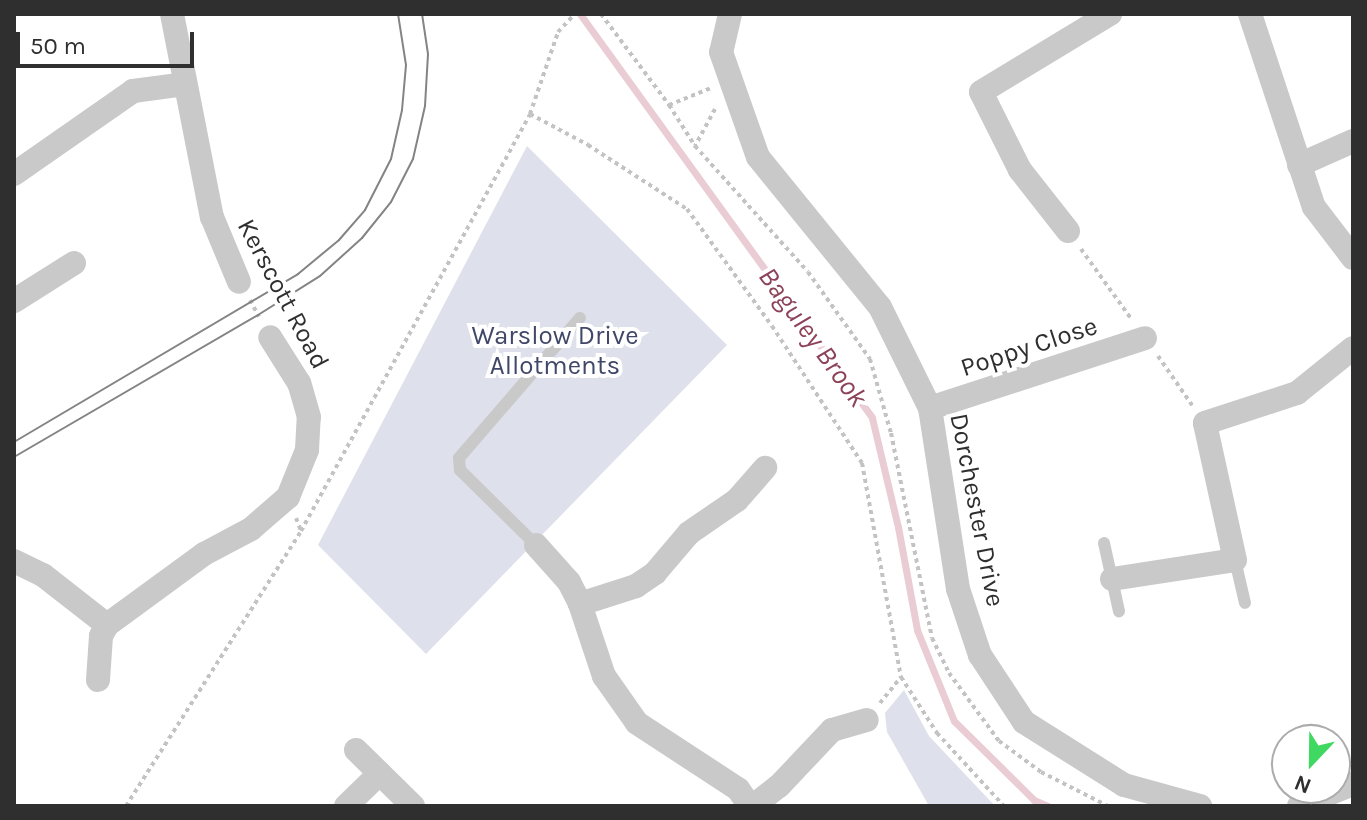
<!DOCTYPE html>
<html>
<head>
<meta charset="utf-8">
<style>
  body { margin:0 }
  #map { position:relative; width:1367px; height:820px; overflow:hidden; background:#fff; font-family:Karla,sans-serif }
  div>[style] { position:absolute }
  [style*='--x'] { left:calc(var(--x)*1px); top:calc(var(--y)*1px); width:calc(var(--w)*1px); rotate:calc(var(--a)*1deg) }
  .green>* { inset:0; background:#dee1eb }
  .stream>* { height:7px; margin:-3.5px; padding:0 3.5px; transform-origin:3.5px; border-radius:3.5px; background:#eaccd5 }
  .path>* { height:4px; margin-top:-2px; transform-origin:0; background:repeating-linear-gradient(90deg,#c3c3c3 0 4px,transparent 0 8px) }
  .lane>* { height:12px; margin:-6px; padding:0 6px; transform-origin:6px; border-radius:6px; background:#c9c9c9 }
  .street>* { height:24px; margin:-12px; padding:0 12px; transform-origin:12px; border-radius:12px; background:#c9c9c9 }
  .tram>* { height:2px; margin:-1px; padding:0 1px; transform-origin:1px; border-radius:1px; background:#848484 }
  span { translate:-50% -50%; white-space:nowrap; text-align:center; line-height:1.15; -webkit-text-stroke:8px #fff; paint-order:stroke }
  .street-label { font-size:26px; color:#2f2f2f }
  .park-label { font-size:26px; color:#404768 }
  .water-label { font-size:28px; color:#8c435a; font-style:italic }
  .frame { position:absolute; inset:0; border:16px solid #2f2f2f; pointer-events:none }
  .north { position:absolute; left:1271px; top:724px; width:80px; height:80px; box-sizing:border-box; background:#fff; border:2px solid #acacac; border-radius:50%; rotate:202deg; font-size:22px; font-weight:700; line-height:32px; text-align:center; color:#2f2f2f }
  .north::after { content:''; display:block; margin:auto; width:28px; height:36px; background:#3fd860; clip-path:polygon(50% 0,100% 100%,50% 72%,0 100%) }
  .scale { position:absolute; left:16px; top:32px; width:178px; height:36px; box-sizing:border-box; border:4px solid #2f2f2f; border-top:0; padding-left:10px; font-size:24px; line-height:28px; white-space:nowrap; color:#2f2f2f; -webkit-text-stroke:6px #fff; paint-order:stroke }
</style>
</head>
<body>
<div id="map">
  <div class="green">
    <div style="clip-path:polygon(527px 146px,727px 345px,426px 654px,318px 545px)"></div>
    <div style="clip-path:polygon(904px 690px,929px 736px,995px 806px,929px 806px,887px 732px,885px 713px)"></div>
  </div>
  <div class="stream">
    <div style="--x:580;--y:14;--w:498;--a:54.1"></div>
    <div style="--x:872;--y:418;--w:112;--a:76.6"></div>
    <div style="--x:898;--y:527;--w:105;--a:79.5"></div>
    <div style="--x:917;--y:630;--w:98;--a:67.9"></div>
    <div style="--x:954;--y:721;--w:112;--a:44.6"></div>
    <div style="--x:1034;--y:800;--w:15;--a:23"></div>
  </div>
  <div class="path">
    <div style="--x:601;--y:14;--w:114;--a:53.2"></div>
    <div style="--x:669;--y:105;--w:45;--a:-22"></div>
    <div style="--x:669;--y:105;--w:49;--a:57.6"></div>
    <div style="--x:715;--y:109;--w:42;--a:118.4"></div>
    <div style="--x:695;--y:146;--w:169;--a:48.1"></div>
    <div style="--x:808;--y:272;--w:107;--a:54.5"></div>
    <div style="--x:870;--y:359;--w:77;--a:74.2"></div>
    <div style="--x:891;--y:433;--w:209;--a:78.7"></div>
    <div style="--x:932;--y:638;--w:39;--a:64"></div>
    <div style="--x:949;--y:673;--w:84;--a:53.7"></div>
    <div style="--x:999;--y:741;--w:52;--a:36.4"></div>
    <div style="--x:1041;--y:772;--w:75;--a:26.9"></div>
    <div style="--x:530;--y:114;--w:66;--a:28.1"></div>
    <div style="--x:588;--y:145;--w:118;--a:32.9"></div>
    <div style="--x:687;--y:209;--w:145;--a:54"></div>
    <div style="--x:772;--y:326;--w:164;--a:56.7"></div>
    <div style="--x:862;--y:463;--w:218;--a:79.7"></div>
    <div style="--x:901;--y:677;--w:67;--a:57.3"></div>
    <div style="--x:937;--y:733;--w:99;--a:47.5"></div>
    <div style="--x:1081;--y:249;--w:87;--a:54.3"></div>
    <div style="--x:250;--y:300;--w:19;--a:62"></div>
    <div style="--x:1158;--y:356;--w:60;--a:55.2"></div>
    <div style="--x:296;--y:518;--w:14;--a:69"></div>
    <div style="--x:301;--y:531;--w:476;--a:-61.2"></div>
    <div style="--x:530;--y:114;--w:87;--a:-71.1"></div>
    <div style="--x:558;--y:32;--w:25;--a:-47"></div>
    <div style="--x:880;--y:703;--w:33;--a:-51"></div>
    <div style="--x:126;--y:806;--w:326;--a:-57.5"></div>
  </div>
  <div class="lane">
    <div style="--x:1104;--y:543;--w:70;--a:77.6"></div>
    <div style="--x:536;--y:545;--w:107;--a:-135.4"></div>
    <div style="--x:460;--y:470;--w:12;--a:-95"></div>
    <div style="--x:459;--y:458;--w:185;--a:-49.2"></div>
    <div style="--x:1235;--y:560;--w:44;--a:76.9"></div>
  </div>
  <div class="street">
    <div style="--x:172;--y:14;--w:207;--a:78.9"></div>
    <div style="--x:212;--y:217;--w:70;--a:67.4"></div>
    <div style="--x:730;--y:14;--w:39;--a:103"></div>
    <div style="--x:721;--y:52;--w:111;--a:70.6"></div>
    <div style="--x:758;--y:157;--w:193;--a:50.9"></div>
    <div style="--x:880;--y:307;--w:113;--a:63.7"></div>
    <div style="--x:930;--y:408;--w:183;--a:81.2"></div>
    <div style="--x:958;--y:589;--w:70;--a:71.6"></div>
    <div style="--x:980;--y:655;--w:80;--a:56.7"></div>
    <div style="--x:1024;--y:722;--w:118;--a:32.2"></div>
    <div style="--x:1124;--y:785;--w:79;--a:15.4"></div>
    <div style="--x:1250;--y:14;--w:203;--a:71.7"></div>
    <div style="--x:1314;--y:207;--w:64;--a:52.6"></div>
    <div style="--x:1299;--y:165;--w:59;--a:-24"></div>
    <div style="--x:14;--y:174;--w:145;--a:-34.9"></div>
    <div style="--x:133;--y:91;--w:52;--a:-7.7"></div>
    <div style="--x:1068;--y:231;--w:78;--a:-128.2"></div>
    <div style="--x:1020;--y:170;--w:87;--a:-116.6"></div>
    <div style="--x:981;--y:92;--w:151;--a:-31.2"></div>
    <div style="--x:14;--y:301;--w:71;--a:-32.3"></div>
    <div style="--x:930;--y:408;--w:226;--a:-18"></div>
    <div style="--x:536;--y:545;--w:50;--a:48.3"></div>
    <div style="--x:569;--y:582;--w:25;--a:63"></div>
    <div style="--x:580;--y:604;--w:76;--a:71.6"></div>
    <div style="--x:604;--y:676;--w:57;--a:54.9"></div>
    <div style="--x:637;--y:723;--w:121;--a:33.2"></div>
    <div style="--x:738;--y:789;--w:21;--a:55"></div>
    <div style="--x:14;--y:561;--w:32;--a:26"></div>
    <div style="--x:43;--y:575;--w:81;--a:38"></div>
    <div style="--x:107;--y:625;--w:120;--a:-36.2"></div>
    <div style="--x:204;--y:554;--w:53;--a:-28"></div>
    <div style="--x:251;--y:529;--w:49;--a:-40.9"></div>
    <div style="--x:288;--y:497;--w:51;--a:-68"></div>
    <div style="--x:307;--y:450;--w:33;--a:-87"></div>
    <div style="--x:309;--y:417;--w:35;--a:-106"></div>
    <div style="--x:299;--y:383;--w:54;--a:-122.2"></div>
    <div style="--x:1112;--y:579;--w:124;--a:-8.8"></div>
    <div style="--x:1235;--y:560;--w:140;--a:-102.4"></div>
    <div style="--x:1205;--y:423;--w:97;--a:-18.1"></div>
    <div style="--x:1297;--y:393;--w:72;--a:-38.8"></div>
    <div style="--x:580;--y:604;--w:59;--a:-17.8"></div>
    <div style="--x:636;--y:586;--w:23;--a:-34"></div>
    <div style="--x:655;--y:573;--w:52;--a:-49.6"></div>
    <div style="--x:689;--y:533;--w:58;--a:-34.5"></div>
    <div style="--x:737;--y:500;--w:43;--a:-48.8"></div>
    <div style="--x:98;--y:680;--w:44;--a:-86.1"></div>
    <div style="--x:101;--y:636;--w:13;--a:-61"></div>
    <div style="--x:356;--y:750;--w:80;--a:44.5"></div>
    <div style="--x:346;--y:806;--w:47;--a:-44.1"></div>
    <div style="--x:753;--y:806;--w:33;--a:-38"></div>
    <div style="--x:779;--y:786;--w:77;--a:-46.6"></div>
    <div style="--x:832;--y:730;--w:36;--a:-16"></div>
    <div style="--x:1299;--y:806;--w:58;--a:-22.2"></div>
  </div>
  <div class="tram">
    <div style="--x:14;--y:442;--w:330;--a:-30.6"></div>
    <div style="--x:298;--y:274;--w:53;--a:-39.7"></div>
    <div style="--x:339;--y:240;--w:40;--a:-49"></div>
    <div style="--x:365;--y:210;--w:57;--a:-63"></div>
    <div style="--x:391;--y:159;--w:50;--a:-77.3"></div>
    <div style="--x:402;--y:110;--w:45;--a:-84.9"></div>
    <div style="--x:406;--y:65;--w:52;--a:-98.9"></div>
    <div style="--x:14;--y:457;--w:282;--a:-30.2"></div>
    <div style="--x:258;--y:315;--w:73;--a:-32.2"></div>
    <div style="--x:320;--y:276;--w:57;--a:-42.1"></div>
    <div style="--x:362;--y:238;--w:46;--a:-51.1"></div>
    <div style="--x:391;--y:202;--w:48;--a:-62.9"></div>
    <div style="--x:413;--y:159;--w:54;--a:-77.2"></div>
    <div style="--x:425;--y:106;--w:52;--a:-86.7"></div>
    <div style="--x:428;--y:54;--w:40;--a:-98.5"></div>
  </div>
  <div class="street-label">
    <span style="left:283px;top:294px;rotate:62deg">Kerscott Road</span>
    <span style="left:1029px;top:347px;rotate:-18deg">Poppy Close</span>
    <span style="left:977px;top:510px;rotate:79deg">Dorchester Drive</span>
  </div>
  <div class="park-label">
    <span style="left:555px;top:351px">Warslow Drive<br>Allotments</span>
  </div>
  <div class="water-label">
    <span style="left:813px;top:337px;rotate:54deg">Baguley Brook</span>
  </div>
  <div class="frame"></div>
  <div class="north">N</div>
  <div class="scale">50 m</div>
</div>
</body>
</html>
